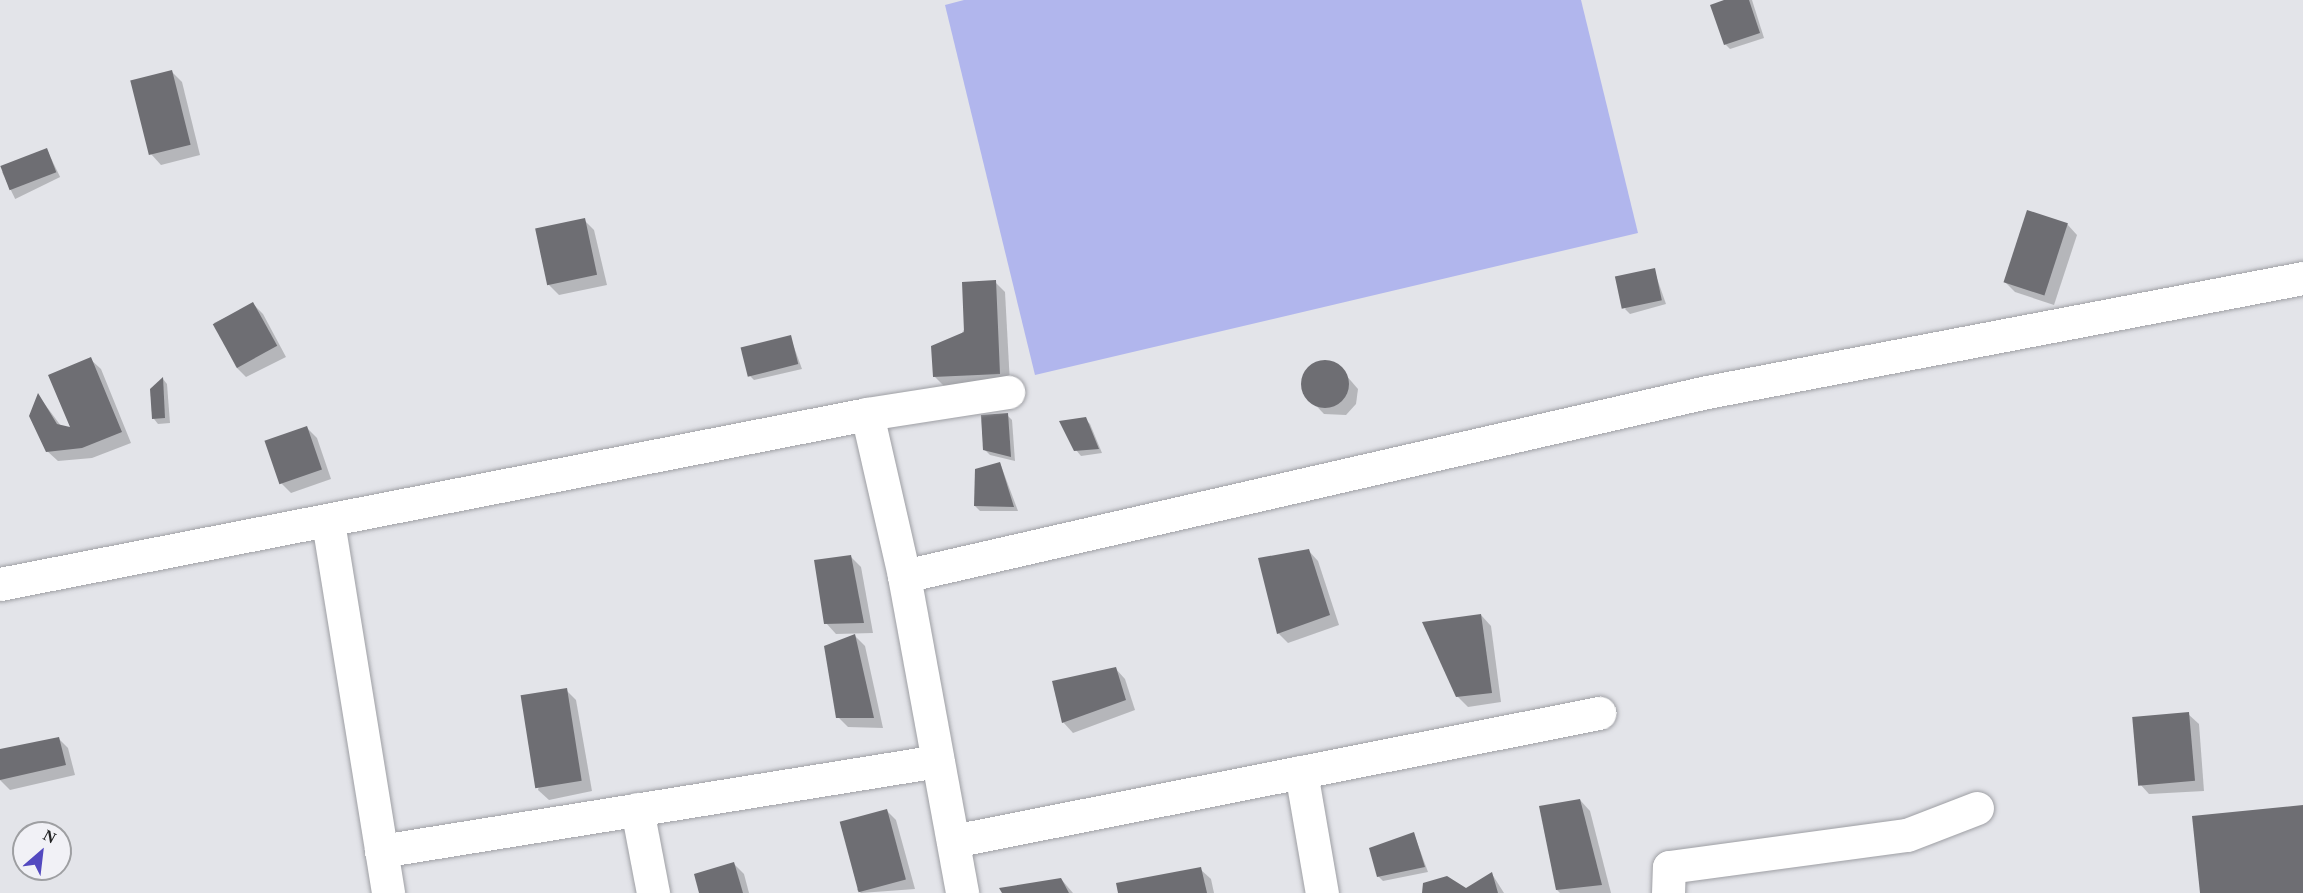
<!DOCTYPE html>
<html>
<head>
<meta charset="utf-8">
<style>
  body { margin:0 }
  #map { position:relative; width:2303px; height:893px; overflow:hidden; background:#e3e4e9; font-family:"Times New Roman",serif }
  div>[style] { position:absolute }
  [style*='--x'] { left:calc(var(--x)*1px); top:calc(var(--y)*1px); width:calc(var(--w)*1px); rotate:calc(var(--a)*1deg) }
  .green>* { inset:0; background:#b1b6ed }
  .shadow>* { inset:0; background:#0003; transform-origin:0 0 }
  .building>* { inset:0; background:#6e6e73; transform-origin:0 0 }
  .round { border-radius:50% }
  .roads { filter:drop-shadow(0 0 2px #9e9fa4) drop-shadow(0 0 2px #9e9fa4) }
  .street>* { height:33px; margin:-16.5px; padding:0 16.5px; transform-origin:16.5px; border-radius:16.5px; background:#fff }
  span { translate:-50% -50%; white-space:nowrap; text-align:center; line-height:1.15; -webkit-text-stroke:6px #f1f1f6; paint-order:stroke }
  .north { position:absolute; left:12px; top:821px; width:60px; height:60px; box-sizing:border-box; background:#f1f1f6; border:2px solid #9e9fa2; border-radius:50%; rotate:28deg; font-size:16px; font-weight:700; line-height:24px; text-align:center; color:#222324 }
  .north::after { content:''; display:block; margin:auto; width:21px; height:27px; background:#5349c0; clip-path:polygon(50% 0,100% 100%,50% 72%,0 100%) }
</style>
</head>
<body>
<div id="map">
  <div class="green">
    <div style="clip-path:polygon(964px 0,1581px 0,1638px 233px,1035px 375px,945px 5px)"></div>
  </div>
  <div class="shadow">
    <div style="clip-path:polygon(1729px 0,1752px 0,1764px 38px,1730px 49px,1725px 44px)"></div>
    <div style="clip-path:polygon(172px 72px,182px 82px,200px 155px,161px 165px,151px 154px)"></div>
    <div style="left:47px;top:150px;width:30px;height:50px;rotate:64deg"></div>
    <div style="clip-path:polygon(584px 220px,594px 230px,607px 285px,559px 295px,549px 285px)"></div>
    <div style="clip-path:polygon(2067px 224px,2077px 235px,2054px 305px,2015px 292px,2005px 282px)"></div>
    <div style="clip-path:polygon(1654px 270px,1666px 304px,1630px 314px,1625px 309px)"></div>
    <div style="clip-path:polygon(995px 282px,1005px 292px,1010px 384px,944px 386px,934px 376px)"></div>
    <div style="clip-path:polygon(253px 304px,263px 314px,286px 357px,246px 377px,236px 367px,214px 323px)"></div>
    <div style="clip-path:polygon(790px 336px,802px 369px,754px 380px,749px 375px)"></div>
    <div style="clip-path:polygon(90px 359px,101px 369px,131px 443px,92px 458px,58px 461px,47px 451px,38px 395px,61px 426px,73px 429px)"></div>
    <div style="clip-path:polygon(1324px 362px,1338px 366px,1358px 389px,1356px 404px,1346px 415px,1324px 414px,1304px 393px,1306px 372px)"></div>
    <div style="clip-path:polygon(163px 379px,167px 384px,170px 423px,158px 424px,154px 419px)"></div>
    <div style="clip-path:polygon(1007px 415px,1012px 420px,1015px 461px,990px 455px,985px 450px)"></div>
    <div style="clip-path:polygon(1085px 419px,1090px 424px,1102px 453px,1081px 456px,1076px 450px)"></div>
    <div style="clip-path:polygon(307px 428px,317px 438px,331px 479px,291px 493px,281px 483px,267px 442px)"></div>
    <div style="clip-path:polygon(1000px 463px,1018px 511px,980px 511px,975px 506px)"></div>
    <div style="clip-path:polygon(1308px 550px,1318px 561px,1339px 625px,1288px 643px,1278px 633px)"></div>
    <div style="clip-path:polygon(851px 557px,861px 567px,873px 633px,836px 634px,826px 623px)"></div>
    <div style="clip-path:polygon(1481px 615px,1491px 626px,1501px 702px,1468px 707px,1457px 696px)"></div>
    <div style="clip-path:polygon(855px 636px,865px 646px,883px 728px,848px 727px,838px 717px)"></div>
    <div style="clip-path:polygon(1115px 668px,1125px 679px,1135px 710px,1073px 733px,1063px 722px)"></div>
    <div style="clip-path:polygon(566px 690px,576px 700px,592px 791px,549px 800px,538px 790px)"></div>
    <div style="clip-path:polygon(2188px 714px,2199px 724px,2204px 791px,2149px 794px,2139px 783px)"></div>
    <div style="clip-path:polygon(58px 738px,68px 748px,75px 775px,10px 790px,0 780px,0 750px)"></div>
    <div style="clip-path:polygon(1580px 800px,1590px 811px,1611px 893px,1560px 893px,1557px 890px)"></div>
    <div style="clip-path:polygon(886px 810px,896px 820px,915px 889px,861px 893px,857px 890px)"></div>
    <div style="clip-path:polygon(1414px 834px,1428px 872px,1383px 881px,1378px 876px)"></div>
    <div style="clip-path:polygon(734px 864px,744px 874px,749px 893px,700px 893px)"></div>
    <div style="clip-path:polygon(1200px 869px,1211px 879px,1214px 893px,1120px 893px)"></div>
    <div style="clip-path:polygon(1492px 874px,1504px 893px,1423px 893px,1466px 890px)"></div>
    <div style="clip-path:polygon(1061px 879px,1073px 893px,1003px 893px)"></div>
  </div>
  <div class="building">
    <div style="clip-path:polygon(1724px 0,1749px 0,1760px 33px,1724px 45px,1710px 5px)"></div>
    <div style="left:172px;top:70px;width:77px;height:43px;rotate:76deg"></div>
    <div style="left:47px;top:148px;width:26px;height:50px;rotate:69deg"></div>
    <div style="left:2027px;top:210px;width:43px;height:76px;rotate:18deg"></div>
    <div style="left:585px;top:218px;width:58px;height:51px;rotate:78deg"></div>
    <div style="left:1655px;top:268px;width:33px;height:41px;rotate:78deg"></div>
    <div style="clip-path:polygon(996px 280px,1000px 374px,933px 377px,931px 346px,964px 332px,962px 282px)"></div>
    <div style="left:253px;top:302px;width:50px;height:46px;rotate:61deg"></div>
    <div style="left:791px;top:335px;width:30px;height:52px;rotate:76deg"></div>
    <div style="clip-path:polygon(91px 357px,122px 432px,82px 448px,46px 452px,29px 416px,38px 393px,57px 424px,70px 427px,48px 375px)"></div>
    <div class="round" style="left:1301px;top:360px;width:48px;height:48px"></div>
    <div style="clip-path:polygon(163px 377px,165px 418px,152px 419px,150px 389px)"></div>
    <div style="clip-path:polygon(1008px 413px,1011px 457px,983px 450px,981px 415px)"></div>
    <div style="clip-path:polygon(1086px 417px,1099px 449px,1074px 451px,1059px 421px)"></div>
    <div style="left:307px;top:426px;width:46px;height:45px;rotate:71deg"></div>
    <div style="clip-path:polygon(1000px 462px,1014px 507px,974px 506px,975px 469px)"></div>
    <div style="clip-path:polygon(1309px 549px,1330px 615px,1277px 634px,1258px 558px)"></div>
    <div style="clip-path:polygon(851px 555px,864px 623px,824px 624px,814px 560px)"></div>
    <div style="clip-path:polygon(1481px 614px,1492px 693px,1456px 697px,1422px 622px)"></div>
    <div style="clip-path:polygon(855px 634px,874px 718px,836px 718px,824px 646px)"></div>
    <div style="clip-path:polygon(1116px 667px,1126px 700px,1062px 723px,1052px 681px)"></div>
    <div style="left:567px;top:688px;width:94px;height:47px;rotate:81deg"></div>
    <div style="left:2189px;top:712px;width:69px;height:57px;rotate:85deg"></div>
    <div style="clip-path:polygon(59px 737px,66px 765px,0 780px,0 749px)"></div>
    <div style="clip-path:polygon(1580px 799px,1602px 885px,1556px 890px,1539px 806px)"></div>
    <div style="clip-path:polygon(2303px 805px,2303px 893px,2200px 893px,2192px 816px)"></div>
    <div style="left:887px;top:809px;width:73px;height:49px;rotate:75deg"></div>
    <div style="clip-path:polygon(1414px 832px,1425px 867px,1377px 877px,1369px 848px)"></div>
    <div style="clip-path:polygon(734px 862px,743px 893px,699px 893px,694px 874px)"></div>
    <div style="clip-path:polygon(1201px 867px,1207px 893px,1118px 893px,1116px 883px)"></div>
    <div style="clip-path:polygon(1492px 872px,1498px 893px,1422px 893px,1423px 883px,1447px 876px,1466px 888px)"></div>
    <div style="clip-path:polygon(1061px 878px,1069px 893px,1002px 893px,999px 888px)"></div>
  </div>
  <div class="roads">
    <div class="street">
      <div style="--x:867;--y:414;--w:166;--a:77.1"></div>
      <div style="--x:904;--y:576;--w:322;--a:79.6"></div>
      <div style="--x:328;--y:522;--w:376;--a:80.8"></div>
      <div style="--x:904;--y:576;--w:824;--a:-12.91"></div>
      <div style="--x:1707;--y:392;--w:607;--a:-10.83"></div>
      <div style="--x:0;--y:584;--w:884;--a:-11.09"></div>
      <div style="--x:867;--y:414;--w:143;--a:-8.9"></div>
      <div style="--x:1301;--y:772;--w:123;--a:80.2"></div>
      <div style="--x:637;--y:809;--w:86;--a:79.2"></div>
      <div style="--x:953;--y:841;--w:659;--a:-11.21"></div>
      <div style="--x:381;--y:851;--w:564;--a:-9.18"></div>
      <div style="--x:1668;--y:893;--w:26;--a:-88"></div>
      <div style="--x:1669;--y:867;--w:240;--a:-7.7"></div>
      <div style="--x:1907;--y:835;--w:75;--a:-21.1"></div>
    </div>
  </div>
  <div class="north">N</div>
</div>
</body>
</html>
